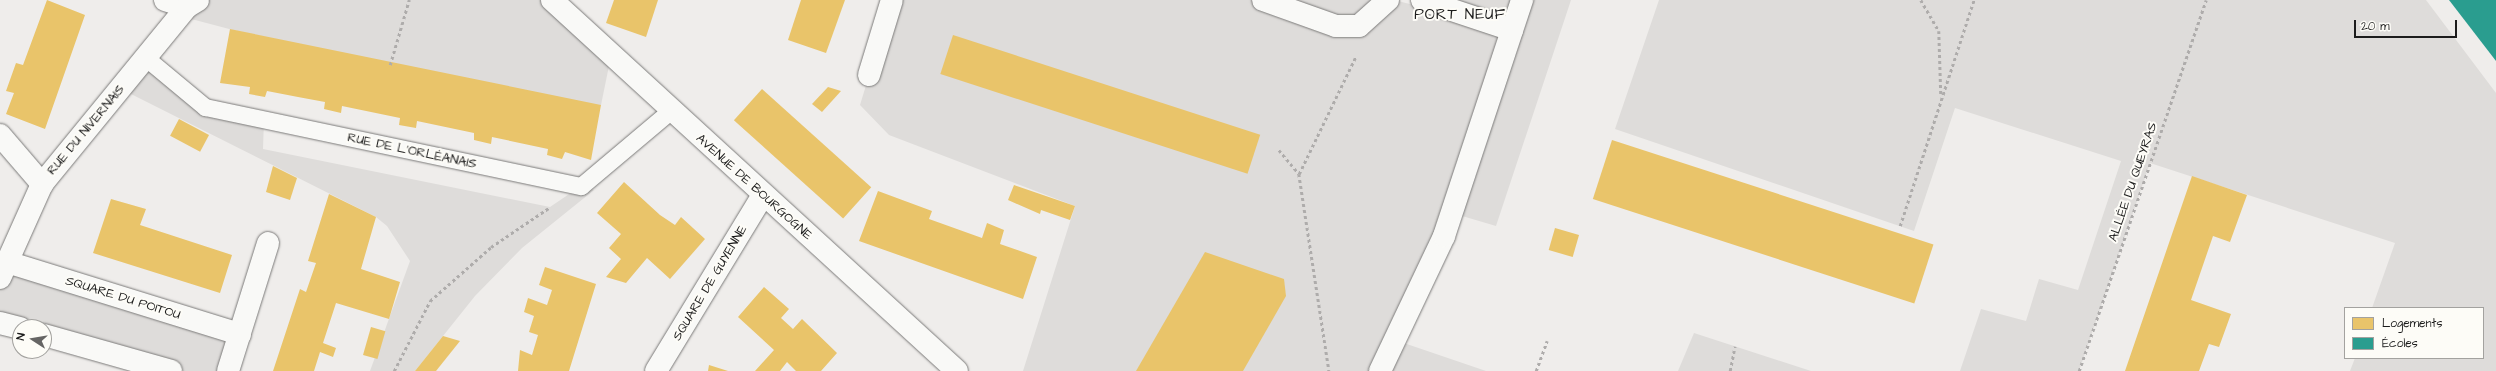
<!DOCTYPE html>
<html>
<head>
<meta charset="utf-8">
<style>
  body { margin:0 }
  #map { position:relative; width:2496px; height:371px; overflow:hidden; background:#efedeb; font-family:"Architects Daughter",sans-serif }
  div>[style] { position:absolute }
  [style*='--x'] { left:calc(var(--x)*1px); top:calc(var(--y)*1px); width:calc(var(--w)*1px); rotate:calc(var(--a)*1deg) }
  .green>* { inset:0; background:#dedcda }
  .homes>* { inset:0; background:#e9c46a; transform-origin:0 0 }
  .schools>* { inset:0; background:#2a9d8f }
  .path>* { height:2.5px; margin-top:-1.25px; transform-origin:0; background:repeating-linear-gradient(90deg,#aeacab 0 3px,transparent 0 6px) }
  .roads { filter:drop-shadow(0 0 1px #7b7a79) drop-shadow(0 0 1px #7b7a79) }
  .service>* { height:17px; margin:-8.5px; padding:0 8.5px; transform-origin:8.5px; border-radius:8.5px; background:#f9f9f7 }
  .minor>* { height:22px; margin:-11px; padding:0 11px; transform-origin:11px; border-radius:11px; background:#f9f9f7 }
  span { translate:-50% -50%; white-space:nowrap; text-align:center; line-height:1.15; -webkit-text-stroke:4px #fdfcf7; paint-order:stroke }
  .street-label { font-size:13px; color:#1c1c1c }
  .quarter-label { font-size:15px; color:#1c1c1c; letter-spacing:1px }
  .legend { position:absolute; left:2344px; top:307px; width:140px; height:52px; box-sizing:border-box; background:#fdfcf7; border:1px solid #a3a29f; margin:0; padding:5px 7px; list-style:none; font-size:12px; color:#1c1c1c }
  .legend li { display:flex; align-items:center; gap:8px; height:20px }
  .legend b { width:20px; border:1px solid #a3a29f }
  .north { position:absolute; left:12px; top:319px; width:40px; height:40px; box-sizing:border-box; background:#fdfcf7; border:1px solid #a3a29f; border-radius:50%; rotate:282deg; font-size:11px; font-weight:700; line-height:16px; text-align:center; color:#1c1c1c }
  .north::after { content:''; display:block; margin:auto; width:14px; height:18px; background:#666564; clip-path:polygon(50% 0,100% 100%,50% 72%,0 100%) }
  .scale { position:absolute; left:2354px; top:20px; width:103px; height:18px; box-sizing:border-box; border:2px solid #1c1c1c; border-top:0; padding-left:5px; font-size:12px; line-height:14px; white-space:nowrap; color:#1c1c1c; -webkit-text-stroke:3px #fdfcf7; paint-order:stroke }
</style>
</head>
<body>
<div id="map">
  <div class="green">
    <div style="clip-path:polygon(165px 0,552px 0,611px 56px,601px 105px,596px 107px,233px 30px,180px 16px)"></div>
    <div style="clip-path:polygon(892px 0,1394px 0,1504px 28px,1422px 0,1571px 0,1496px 226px,1452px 213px,1395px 340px,1486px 371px,1023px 371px,1075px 206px,889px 135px,860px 105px)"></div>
    <div style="clip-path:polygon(1659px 0,2426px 0,2496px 93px,2496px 371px,2350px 371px,2355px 358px,2483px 358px,2483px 308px,2372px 308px,2395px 243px,2150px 163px,2079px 371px,1960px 371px,1981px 309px,2026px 321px,2039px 279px,2078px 290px,2121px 161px,1955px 108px,1914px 231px,1615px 129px)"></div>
    <div style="clip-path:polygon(146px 58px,205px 107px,264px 119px,263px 149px,550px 207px,581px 186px,594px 190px,522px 248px,475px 296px,415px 371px,370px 371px,410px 261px,387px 226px,376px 217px,121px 89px)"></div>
    <div style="clip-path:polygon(7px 262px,240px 334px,228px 371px,171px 371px,44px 327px,0 323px,0 278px)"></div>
    <div style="clip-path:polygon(1694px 333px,1811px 371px,1678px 371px)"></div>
  </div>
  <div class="homes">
    <div style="clip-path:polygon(47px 0,85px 15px,45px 129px,6px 114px,14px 93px,6px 91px,16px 63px,23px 65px)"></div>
    <div style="clip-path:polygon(614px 0,658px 0,646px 37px,606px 23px)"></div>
    <div style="clip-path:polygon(801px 0,845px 0,826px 53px,788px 40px)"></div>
    <div style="clip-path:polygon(230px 29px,601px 105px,591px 160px,565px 152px,562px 159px,547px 155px,548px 149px,492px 137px,491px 144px,474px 140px,474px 133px,417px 121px,416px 128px,399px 125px,400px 118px,342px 106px,341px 113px,324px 109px,325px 102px,298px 97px,267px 91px,265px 97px,249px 94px,250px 87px,220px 83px)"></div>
    <div style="left:953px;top:35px;width:323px;height:41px;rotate:18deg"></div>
    <div style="clip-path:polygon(828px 87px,841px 91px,822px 112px,812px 104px)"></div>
    <div style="left:762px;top:89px;width:147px;height:42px;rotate:42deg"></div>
    <div style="left:179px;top:119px;width:34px;height:19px;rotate:28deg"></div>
    <div style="left:1612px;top:140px;width:338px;height:62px;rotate:18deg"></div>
    <div style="clip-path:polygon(273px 166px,297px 178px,290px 200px,266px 192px)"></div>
    <div style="clip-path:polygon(2192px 176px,2247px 195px,2230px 242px,2213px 236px,2191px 300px,2231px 314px,2219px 347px,2209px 344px,2199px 371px,2125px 371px)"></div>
    <div style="clip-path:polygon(624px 182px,660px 215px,675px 225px,681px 217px,705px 239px,670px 279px,647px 258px,626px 283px,606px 277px,621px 259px,609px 248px,621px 234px,597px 213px)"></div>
    <div style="clip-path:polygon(1014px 185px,1075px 206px,1070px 220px,1041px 210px,1040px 214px,1008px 200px)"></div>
    <div style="clip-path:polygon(878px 191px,932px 211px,929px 219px,982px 238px,987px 223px,1004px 230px,1000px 244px,1037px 257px,1023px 299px,859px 241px)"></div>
    <div style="clip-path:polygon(329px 194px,376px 217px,361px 269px,400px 282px,389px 319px,336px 303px,323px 343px,336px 348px,333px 357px,320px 352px,314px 371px,273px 371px,300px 289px,306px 292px,316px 263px,308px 261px)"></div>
    <div style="clip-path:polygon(111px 199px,146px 209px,140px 225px,232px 255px,220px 293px,93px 253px)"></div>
    <div style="left:1555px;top:228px;width:25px;height:23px;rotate:16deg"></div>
    <div style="clip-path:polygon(1205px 252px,1284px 279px,1286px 296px,1243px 371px,1136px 371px)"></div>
    <div style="clip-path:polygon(545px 267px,596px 284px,569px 371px,518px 371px,520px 350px,532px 355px,538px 335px,529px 332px,534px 316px,524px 312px,528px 298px,547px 305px,552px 290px,539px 285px)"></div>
    <div style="clip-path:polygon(764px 287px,789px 309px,781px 318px,793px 329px,802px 319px,837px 353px,821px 371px,796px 371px,787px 362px,780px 371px,755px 371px,774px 350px,738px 317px)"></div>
    <div style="left:371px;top:327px;width:15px;height:29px;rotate:16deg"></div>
    <div style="clip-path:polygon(443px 336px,460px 341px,436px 371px,415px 371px)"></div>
    <div style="clip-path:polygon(709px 365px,728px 371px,708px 371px)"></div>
  </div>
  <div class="schools">
    <div style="clip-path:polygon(2449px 0,2496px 0,2496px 61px)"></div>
  </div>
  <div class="path">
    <div style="--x:1921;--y:0;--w:36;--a:60"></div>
    <div style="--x:1939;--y:31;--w:64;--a:88.2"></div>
    <div style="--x:390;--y:65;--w:68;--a:-73.7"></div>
    <div style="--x:1279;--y:150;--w:31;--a:50"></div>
    <div style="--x:1299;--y:174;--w:199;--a:81.3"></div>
    <div style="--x:1299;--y:174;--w:131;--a:-64.2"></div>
    <div style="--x:1900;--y:226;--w:238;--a:-71.9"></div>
    <div style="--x:394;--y:371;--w:79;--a:-62.8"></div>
    <div style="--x:430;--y:301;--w:81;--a:-41.5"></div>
    <div style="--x:491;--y:247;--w:71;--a:-34.1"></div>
    <div style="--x:1536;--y:371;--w:32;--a:-70"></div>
    <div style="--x:1730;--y:371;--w:25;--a:-79"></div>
    <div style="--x:2079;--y:371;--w:392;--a:-71.1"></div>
  </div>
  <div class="roads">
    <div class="service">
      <div style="--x:146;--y:58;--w:77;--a:39.7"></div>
      <div style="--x:205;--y:107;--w:384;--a:11.9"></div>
      <div style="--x:581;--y:186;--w:116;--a:-40.1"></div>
    </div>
    <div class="minor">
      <div style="--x:165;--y:0;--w:23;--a:18"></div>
      <div style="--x:552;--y:0;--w:549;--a:42.49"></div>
      <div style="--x:1263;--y:0;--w:77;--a:19.6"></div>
      <div style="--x:1336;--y:26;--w:23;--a:0"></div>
      <div style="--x:1359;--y:26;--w:39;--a:-42"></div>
      <div style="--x:1422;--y:0;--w:95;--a:18.4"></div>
      <div style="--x:869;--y:75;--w:78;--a:-73"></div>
      <div style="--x:0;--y:135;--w:65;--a:49.4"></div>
      <div style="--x:7;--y:262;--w:244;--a:17.2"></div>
      <div style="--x:0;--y:278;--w:103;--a:-65.9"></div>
      <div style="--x:42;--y:184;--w:229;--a:-50.7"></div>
      <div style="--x:187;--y:7;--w:13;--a:-32"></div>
      <div style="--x:0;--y:323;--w:21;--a:14"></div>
      <div style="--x:44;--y:335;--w:132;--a:15.8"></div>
      <div style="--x:228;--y:371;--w:134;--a:-72.6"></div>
      <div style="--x:656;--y:371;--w:206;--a:-58.7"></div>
      <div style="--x:1380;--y:371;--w:149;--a:-64.6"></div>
      <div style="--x:1444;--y:236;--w:249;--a:-71.7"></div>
    </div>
  </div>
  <div class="street-label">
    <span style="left:86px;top:130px;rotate:-50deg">RUE DU NIVERNAIS</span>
    <span style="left:412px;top:151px;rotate:12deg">RUE DE L'ORLÉANAIS</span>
    <span style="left:2133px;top:182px;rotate:-71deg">ALLÉE DU QUEYRAS</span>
    <span style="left:754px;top:187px;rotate:42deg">AVENUE DE BOURGOGNE</span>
    <span style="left:710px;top:283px;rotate:-59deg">SQUARE DE GUYENNE</span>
    <span style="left:123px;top:298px;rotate:17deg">SQUARE DU POITOU</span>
  </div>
  <div class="quarter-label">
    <span style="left:1460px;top:15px">PORT NEUF</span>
  </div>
  <ul class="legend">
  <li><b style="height:11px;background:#e9c46a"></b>Logements</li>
  <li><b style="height:11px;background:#2a9d8f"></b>Écoles</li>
  </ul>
  <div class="north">N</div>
  <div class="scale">20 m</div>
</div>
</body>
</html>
